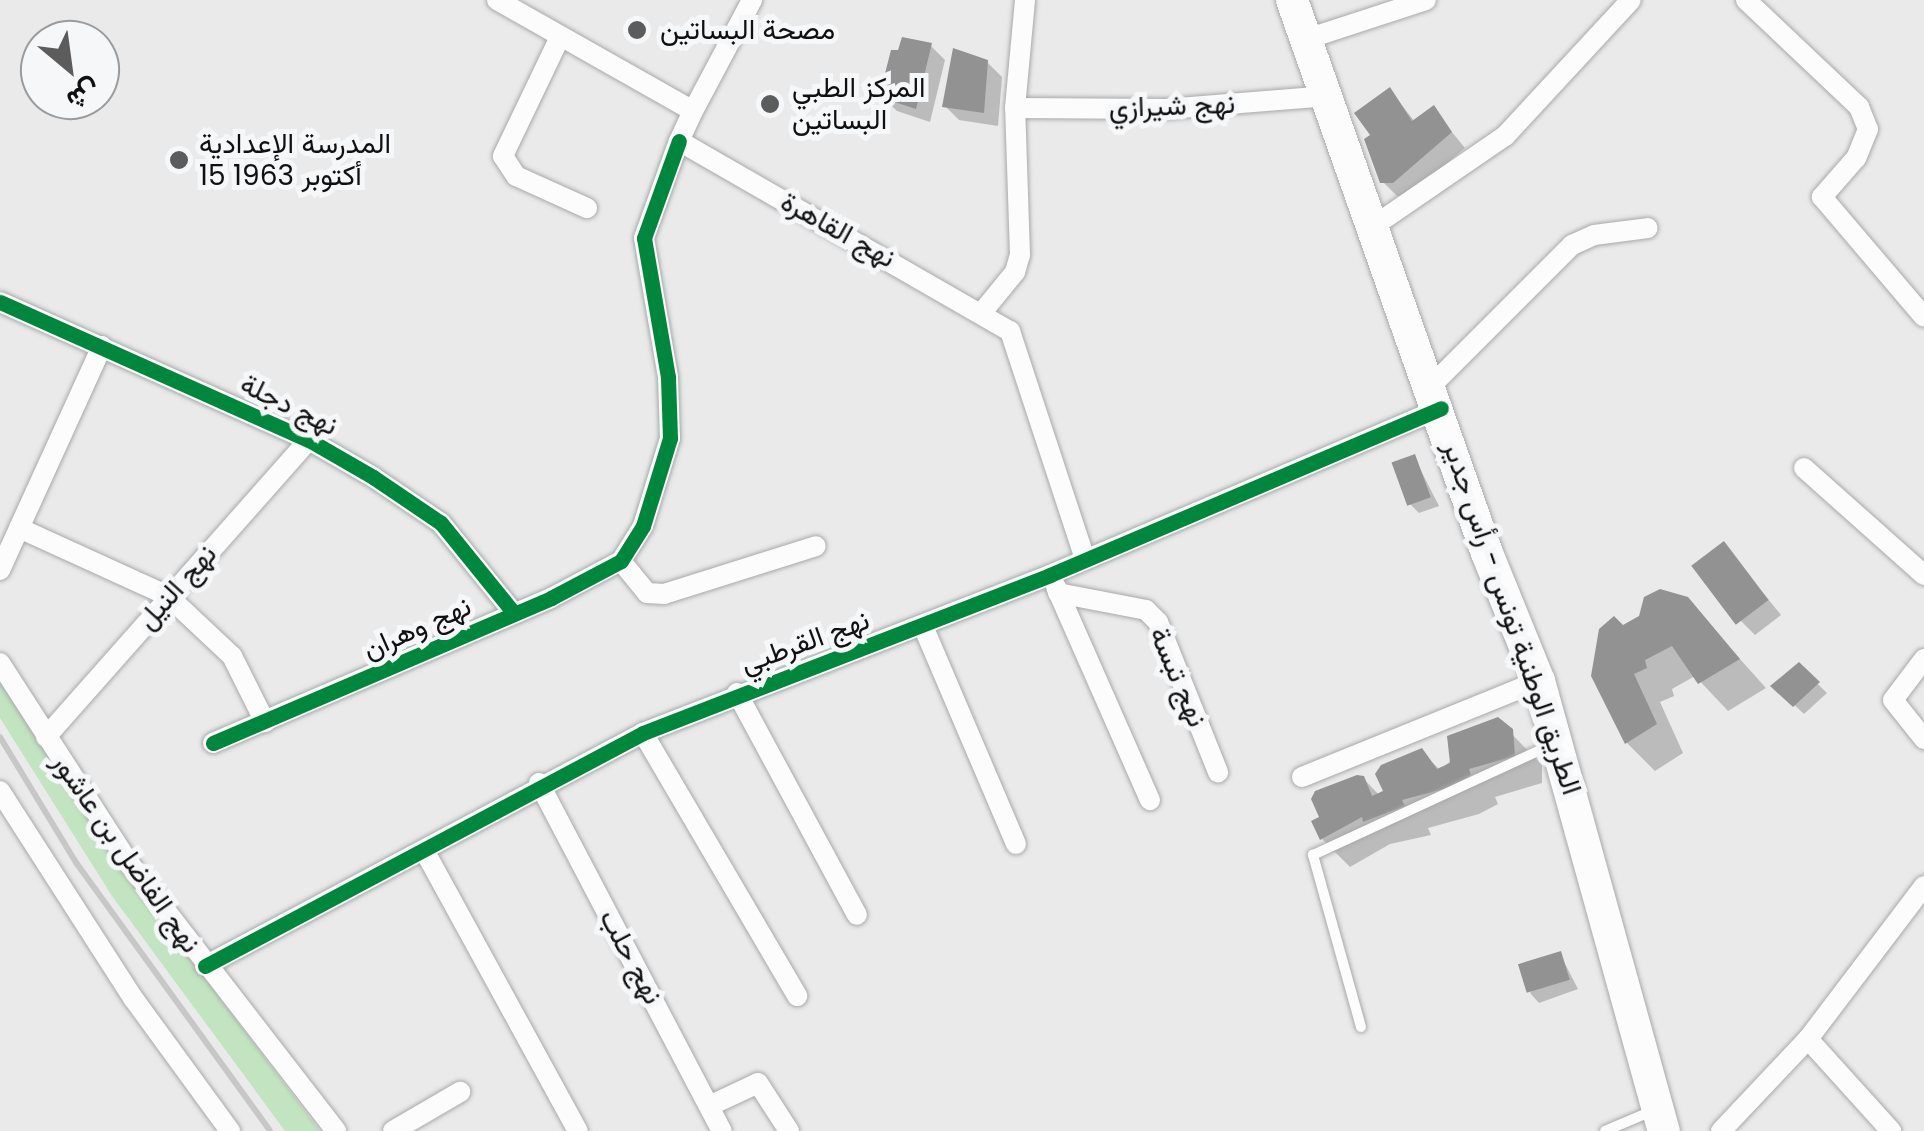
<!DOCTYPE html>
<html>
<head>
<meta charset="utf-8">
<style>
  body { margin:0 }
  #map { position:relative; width:1924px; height:1131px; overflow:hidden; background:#eaeaeb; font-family:Poppins,Vazirmatn,sans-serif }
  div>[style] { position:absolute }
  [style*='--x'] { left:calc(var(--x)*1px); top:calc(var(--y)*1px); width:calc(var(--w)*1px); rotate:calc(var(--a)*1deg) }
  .green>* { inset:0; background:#c2e4c0 }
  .shadow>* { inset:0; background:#0003 }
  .building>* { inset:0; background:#939292; transform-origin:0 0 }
  .roads { filter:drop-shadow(0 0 2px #a9a9aa) drop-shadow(0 0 2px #a9a9aa) }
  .service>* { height:10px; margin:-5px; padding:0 5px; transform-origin:5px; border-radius:5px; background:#fcfcfc }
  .minor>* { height:20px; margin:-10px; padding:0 10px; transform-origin:10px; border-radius:10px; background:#fcfcfc }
  .primary>* { height:32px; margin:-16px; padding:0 16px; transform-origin:16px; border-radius:16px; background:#fcfcfc }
  .rail>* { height:6px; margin:-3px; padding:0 3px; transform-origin:3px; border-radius:3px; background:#c7c7c8 }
  .cycleway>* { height:15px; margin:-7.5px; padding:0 7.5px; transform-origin:7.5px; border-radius:7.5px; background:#00873e }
  .dots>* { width:28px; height:28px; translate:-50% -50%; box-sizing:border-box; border:5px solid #f6f7f9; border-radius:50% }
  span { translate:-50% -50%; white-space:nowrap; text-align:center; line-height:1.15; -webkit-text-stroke:10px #f6f7f9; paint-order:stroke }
  .poi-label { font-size:28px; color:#101011 }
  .left { translate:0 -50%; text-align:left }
  .street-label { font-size:28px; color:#101011 }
  .north { position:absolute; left:20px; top:20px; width:100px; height:100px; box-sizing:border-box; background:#f6f7f9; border:2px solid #9a9b9c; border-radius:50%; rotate:151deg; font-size:28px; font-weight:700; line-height:40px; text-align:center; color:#101011 }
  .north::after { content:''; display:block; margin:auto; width:35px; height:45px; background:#5c5c5d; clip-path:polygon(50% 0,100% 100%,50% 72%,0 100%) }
</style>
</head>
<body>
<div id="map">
  <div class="green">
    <div style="clip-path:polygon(0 679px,139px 890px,320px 1131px,285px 1131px,112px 896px,0 718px)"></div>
  </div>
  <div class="shadow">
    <div style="clip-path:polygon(931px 46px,945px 60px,930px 122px,897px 111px,882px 97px)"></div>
    <div style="clip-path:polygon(987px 62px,1002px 77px,998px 126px,959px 120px,945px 106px)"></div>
    <div style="clip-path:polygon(1390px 90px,1415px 122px,1433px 109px,1465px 148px,1408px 196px,1397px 196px,1382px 181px,1374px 136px)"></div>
    <div style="clip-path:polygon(1414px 457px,1439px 506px,1419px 513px,1410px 504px)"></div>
    <div style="clip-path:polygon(1723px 544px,1781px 615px,1755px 635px,1741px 621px)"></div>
    <div style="clip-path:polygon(1686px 599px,1766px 688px,1728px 711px,1695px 676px,1672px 689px,1674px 696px,1660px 702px,1683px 753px,1655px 771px,1627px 743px,1623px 628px)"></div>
    <div style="clip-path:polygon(1799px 666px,1827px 693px,1804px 714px,1774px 686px)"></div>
    <div style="clip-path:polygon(1498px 720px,1542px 765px,1542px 783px,1495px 797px,1498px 804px,1479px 814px,1428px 828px,1431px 835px,1390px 844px,1350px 867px,1322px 839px,1363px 778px,1380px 796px,1421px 751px,1440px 770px)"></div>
    <div style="clip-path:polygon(1560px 954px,1578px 989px,1539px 1003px,1530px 993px)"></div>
  </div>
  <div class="building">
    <div style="clip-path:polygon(902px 37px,932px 43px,916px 109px,879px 97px,891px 50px,898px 50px)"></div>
    <div style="clip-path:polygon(953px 48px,988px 60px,984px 113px,942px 107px)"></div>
    <div style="clip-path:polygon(1390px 87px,1412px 121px,1434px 105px,1452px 132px,1393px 183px,1380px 183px,1364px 139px,1370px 135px,1354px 113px)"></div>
    <div style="left:1415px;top:454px;width:46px;height:25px;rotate:70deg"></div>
    <div style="left:1724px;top:541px;width:74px;height:41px;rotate:53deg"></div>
    <div style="clip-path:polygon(1660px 589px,1688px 597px,1740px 659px,1698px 684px,1672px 646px,1645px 660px,1647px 668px,1634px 674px,1657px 724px,1625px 744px,1591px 676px,1599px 629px,1614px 616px,1623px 625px,1639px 616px,1644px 597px)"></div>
    <div style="clip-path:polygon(1799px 662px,1820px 682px,1793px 707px,1770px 686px)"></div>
    <div style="clip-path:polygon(1498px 717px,1513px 729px,1515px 756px,1469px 769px,1471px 775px,1451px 787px,1402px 800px,1405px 806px,1363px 822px,1362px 817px,1320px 840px,1311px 821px,1319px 817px,1311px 799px,1315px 791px,1357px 775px,1364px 776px,1372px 796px,1383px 791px,1375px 774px,1381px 765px,1422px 748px,1437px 769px,1450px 763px,1447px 736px)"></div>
    <div style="left:1561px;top:951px;width:30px;height:45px;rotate:73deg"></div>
  </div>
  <div class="roads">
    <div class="service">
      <div style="--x:1361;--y:1027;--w:179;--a:-105.6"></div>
      <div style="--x:1313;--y:855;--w:264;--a:-24.8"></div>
      <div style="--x:1605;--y:1131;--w:51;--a:-23.1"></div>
    </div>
    <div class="minor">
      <div style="--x:497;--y:0;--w:225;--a:29.5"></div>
      <div style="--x:693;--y:111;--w:33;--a:115"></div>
      <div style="--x:679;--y:141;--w:382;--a:29.9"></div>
      <div style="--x:1010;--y:331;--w:240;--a:71.8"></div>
      <div style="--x:1746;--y:0;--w:156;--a:43.4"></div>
      <div style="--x:1859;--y:107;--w:24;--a:68"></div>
      <div style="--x:1868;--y:129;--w:31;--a:112"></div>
      <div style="--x:1856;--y:158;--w:52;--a:131.1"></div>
      <div style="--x:1822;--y:197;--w:157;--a:49.6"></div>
      <div style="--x:559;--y:39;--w:130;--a:115.6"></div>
      <div style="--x:503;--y:156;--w:24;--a:57"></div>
      <div style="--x:516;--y:176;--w:78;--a:24.3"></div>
      <div style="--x:1307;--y:39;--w:125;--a:-18.1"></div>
      <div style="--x:1015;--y:108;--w:151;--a:0.4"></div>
      <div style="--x:1166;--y:109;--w:163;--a:-4.6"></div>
      <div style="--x:693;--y:111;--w:126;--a:-62"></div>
      <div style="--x:1375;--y:225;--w:158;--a:-34.4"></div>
      <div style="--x:1505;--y:136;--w:185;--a:-47.2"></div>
      <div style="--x:0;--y:302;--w:338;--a:24.1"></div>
      <div style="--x:309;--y:440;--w:74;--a:30"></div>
      <div style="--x:373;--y:477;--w:82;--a:34.1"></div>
      <div style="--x:441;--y:523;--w:116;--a:51"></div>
      <div style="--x:984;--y:310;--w:49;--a:-50.8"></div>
      <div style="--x:1015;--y:272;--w:18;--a:-74"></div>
      <div style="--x:1020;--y:255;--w:147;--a:-91.9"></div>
      <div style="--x:1015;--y:108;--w:108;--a:-84.7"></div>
      <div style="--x:1432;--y:385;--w:198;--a:-45"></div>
      <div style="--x:1572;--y:245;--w:24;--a:-24"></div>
      <div style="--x:1594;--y:235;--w:54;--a:-7.4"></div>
      <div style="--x:1804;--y:468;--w:161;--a:41.7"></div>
      <div style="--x:19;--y:528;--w:164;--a:24.5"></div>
      <div style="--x:168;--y:596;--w:88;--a:43.2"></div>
      <div style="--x:232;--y:656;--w:74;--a:63.4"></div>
      <div style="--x:621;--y:561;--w:41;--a:50.9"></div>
      <div style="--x:647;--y:593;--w:17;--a:3"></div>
      <div style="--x:664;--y:594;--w:159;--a:-17.5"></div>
      <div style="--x:0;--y:570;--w:246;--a:-65.5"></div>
      <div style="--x:1056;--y:587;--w:233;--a:66.2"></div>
      <div style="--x:1058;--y:593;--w:90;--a:10.9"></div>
      <div style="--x:1146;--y:610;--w:17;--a:45"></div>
      <div style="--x:1158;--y:622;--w:162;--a:68.2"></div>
      <div style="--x:923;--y:626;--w:237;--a:66.9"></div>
      <div style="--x:1924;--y:659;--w:51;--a:127.1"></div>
      <div style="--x:1893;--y:700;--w:50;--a:51.5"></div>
      <div style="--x:0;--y:663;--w:238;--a:57.2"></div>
      <div style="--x:129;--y:863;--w:339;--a:52.3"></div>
      <div style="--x:737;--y:693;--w:252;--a:61.6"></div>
      <div style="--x:643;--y:733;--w:305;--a:59.6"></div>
      <div style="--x:46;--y:737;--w:397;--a:-48.5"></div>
      <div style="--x:213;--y:743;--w:368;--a:-23.2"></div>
      <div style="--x:551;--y:598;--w:79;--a:-27.9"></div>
      <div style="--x:621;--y:561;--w:41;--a:-57.8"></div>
      <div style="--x:643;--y:526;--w:92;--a:-72.9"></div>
      <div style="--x:670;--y:438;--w:61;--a:-91.9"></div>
      <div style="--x:668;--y:377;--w:141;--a:-99.8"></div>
      <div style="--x:644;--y:238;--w:103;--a:-70.2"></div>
      <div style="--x:1302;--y:777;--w:256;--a:-22.1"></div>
      <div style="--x:539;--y:783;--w:393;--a:62.3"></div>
      <div style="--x:0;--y:791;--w:246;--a:57.3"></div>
      <div style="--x:133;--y:998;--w:165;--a:53.9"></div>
      <div style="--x:424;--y:850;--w:320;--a:61.3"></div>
      <div style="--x:205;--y:966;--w:496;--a:-28"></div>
      <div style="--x:643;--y:733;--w:437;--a:-21.2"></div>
      <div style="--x:1050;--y:575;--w:425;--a:-23.1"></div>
      <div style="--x:1808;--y:1039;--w:124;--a:47.9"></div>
      <div style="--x:709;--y:1106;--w:54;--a:-25.1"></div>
      <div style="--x:758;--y:1083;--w:57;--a:57.1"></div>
      <div style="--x:393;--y:1131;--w:78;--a:-30.2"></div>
      <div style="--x:1721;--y:1131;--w:127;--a:-46.6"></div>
      <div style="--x:1808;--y:1039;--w:192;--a:-52.8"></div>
    </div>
    <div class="primary">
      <div style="--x:1292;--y:0;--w:586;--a:70.58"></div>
      <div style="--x:1487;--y:553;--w:138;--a:67.9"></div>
      <div style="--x:1539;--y:681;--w:467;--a:74.5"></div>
    </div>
  </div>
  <div class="rail">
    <div style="--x:0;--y:737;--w:149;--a:58.8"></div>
    <div style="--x:77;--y:864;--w:329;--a:54.1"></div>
  </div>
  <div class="cycleway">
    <div style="--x:0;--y:302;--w:338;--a:24.1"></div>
    <div style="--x:309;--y:440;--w:74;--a:30"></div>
    <div style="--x:373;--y:477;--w:82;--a:34.1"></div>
    <div style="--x:441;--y:523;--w:116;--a:51"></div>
    <div style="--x:213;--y:743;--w:368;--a:-23.2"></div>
    <div style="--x:551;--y:598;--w:79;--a:-27.9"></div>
    <div style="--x:621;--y:561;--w:41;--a:-57.8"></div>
    <div style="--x:643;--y:526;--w:92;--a:-72.9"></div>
    <div style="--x:670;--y:438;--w:61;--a:-91.9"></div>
    <div style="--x:668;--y:377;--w:141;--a:-99.8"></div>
    <div style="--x:644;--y:238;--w:103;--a:-70.2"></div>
    <div style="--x:205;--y:966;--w:496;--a:-28"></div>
    <div style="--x:643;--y:733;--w:437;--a:-21.2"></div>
    <div style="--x:1050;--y:575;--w:425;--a:-23.1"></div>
  </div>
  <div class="dots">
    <div style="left:637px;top:30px;background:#5c5c5d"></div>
    <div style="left:770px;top:104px;background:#5c5c5d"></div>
    <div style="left:179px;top:160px;background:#5c5c5d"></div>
  </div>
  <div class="poi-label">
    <span class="left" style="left:660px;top:30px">مصحة البساتين</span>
    <span class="left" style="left:792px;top:104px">المركز الطبي<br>البساتين</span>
    <span class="left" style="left:199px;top:160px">المدرسة الإعدادية<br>15 أكتوبر 1963</span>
  </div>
  <div class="street-label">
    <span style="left:1172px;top:106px;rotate:-2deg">نهج شيرازي</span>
    <span style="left:838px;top:230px;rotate:29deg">نهج القاهرة</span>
    <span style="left:289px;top:405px;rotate:26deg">نهج دجلة</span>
    <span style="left:177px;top:587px;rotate:-48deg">نهج النيل</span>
    <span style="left:1512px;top:618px;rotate:71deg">الطريق الوطنية تونس - رأس جدير</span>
    <span style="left:417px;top:628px;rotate:-24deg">نهج وهران</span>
    <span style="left:805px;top:642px;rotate:-20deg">نهج القرطبي</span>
    <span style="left:1178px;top:677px;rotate:67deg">نهج تبسة</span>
    <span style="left:126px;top:853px;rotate:55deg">نهج الفاضل بن عاشور</span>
    <span style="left:631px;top:957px;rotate:62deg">نهج حلب</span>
  </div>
  <div class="north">ش</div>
</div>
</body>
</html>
